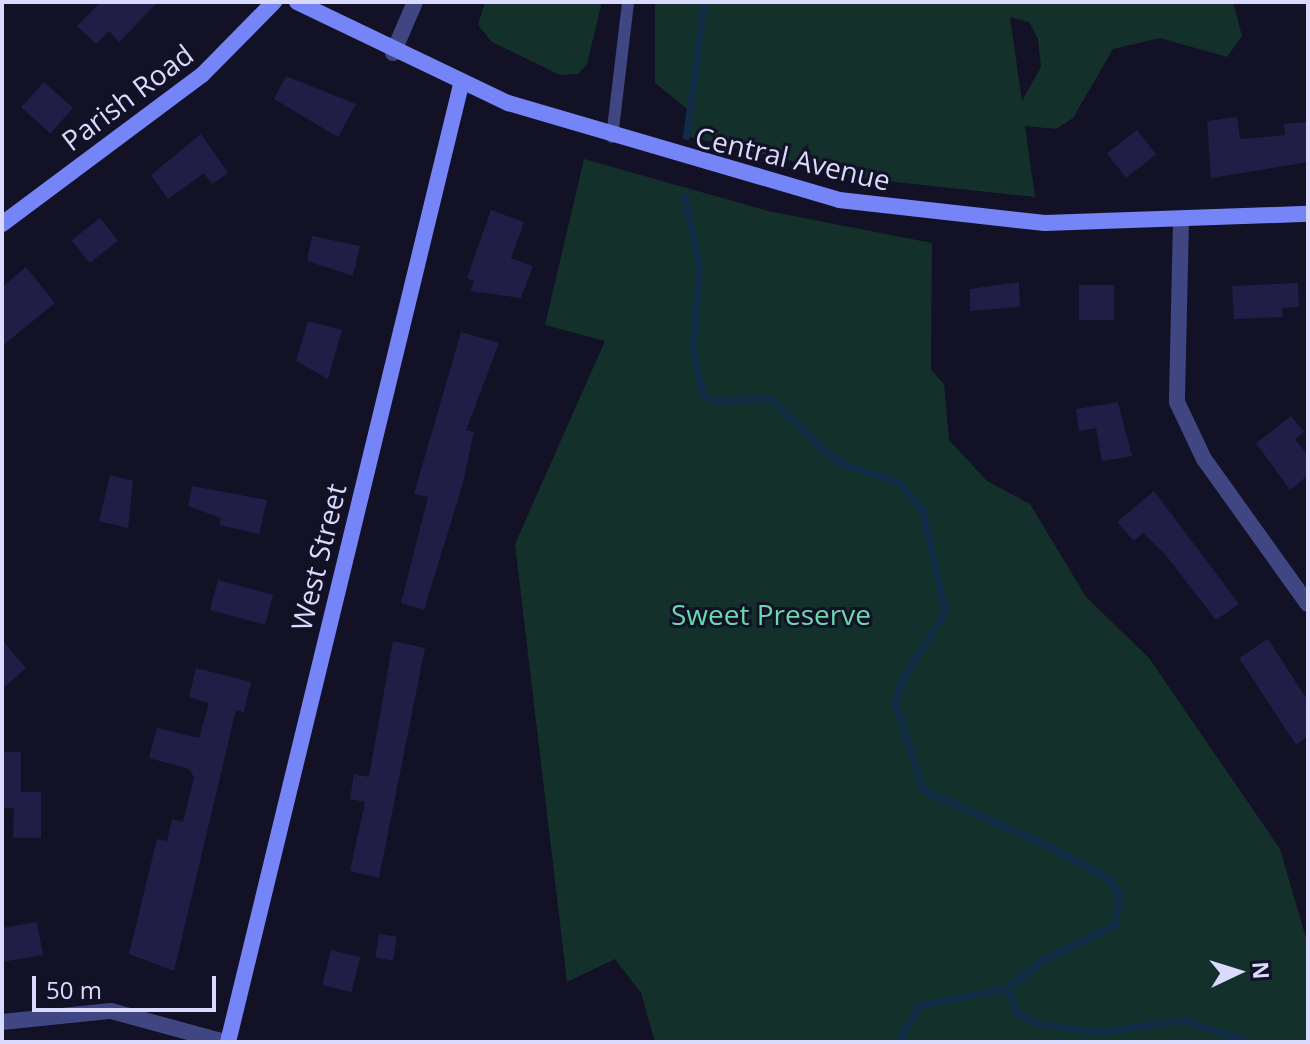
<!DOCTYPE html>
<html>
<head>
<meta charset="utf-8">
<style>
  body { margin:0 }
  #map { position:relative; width:1310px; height:1044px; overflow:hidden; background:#121126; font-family:"Open Sans",sans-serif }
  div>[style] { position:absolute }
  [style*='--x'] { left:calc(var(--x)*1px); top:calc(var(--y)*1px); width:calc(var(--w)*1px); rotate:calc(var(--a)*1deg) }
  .green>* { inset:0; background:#14302b }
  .stream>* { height:7px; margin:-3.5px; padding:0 3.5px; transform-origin:3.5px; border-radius:3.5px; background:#102c47 }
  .building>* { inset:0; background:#201e46; transform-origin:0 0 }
  .lane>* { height:12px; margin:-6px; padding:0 6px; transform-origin:6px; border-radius:6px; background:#3f4682 }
  .street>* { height:16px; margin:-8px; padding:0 8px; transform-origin:8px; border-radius:8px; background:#3f4682 }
  .secondary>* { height:16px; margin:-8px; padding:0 8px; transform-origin:8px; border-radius:8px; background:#7585f7 }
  span { translate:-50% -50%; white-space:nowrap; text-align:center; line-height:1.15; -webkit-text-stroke:6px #121126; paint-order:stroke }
  .street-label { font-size:28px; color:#d9dafd }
  .park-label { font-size:28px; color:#68d9ac }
  .frame { position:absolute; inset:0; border:4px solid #d9dafd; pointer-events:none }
  .north { position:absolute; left:1198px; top:932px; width:80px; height:80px; -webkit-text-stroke:6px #121126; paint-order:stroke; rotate:86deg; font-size:22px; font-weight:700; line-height:32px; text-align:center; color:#d9dafd }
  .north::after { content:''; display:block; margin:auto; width:28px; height:36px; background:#d9dafd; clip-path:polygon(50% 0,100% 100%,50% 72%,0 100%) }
  .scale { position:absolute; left:32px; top:976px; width:184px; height:36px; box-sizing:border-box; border:4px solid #d9dafd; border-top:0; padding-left:10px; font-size:24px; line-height:28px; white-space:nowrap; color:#d9dafd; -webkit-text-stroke:6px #121126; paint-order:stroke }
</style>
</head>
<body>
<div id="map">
  <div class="green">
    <div style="clip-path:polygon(485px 2px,602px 2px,587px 64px,578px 74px,560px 75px,492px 42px,478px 25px)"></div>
    <div style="clip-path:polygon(evenodd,655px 2px,1233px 2px,1242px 36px,1227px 57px,1160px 38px,1113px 49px,1073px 118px,1056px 129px,1025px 126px,1035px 197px,867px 179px,686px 136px,690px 111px,655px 83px,655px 2px,1010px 17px,1029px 22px,1038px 39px,1041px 67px,1022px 101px,1010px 17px)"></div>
    <div style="clip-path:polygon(584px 159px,768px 211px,932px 243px,931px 370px,944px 384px,949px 440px,987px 481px,1030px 504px,1086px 597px,1149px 658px,1280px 849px,1308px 945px,1308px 1042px,655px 1042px,641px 993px,615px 959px,567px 982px,515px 544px,605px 341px,545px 325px)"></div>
  </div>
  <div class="stream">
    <div style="--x:686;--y:136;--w:135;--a:-82.3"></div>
    <div style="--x:684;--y:196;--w:71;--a:77.7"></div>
    <div style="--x:699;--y:265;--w:82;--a:94.2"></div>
    <div style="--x:693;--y:347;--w:47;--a:78.9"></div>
    <div style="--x:702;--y:393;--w:14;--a:36"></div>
    <div style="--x:713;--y:401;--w:57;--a:-3"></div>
    <div style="--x:770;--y:398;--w:70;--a:44.4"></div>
    <div style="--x:820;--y:447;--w:29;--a:36"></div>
    <div style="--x:843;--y:464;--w:58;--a:18.1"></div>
    <div style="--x:898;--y:482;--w:37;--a:49"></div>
    <div style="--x:922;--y:510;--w:104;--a:77.2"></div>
    <div style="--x:945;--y:611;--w:83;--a:122.2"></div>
    <div style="--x:901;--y:681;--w:23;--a:105"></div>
    <div style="--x:895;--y:703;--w:91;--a:72.2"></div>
    <div style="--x:923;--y:790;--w:138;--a:24"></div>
    <div style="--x:1049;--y:846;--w:66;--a:28.9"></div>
    <div style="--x:1107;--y:878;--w:20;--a:53"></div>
    <div style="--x:1119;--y:894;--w:31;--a:97"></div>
    <div style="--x:1115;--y:925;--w:77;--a:154.8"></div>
    <div style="--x:1045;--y:958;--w:48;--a:141.7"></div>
    <div style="--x:1007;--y:988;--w:90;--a:169.1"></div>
    <div style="--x:919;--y:1005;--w:43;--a:119.6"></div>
    <div style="--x:1007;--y:988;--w:27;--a:68"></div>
    <div style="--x:1017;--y:1013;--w:21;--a:29"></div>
    <div style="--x:1035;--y:1023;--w:63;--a:8.3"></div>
    <div style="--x:1097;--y:1032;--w:88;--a:-7.9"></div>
    <div style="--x:1184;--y:1020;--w:71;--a:18.2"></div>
  </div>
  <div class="building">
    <div style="clip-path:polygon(101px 2px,158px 2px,119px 42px,109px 31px,96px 44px,77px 26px)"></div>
    <div style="clip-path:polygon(286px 76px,356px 104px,338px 137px,274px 99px)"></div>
    <div style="left:44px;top:82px;width:39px;height:34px;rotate:42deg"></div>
    <div style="clip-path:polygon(1237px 117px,1240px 139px,1285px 135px,1284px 124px,1308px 122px,1308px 162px,1211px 178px,1207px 121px)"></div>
    <div style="left:1137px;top:130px;width:31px;height:38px;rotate:52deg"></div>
    <div style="clip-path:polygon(201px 134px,228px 173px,212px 184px,204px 173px,168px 199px,151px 175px)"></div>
    <div style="clip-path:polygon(491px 210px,524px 222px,511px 258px,533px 266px,521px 298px,470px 291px,474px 281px,467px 278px)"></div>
    <div style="left:100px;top:218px;width:29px;height:36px;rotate:52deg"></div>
    <div style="clip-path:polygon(312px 236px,360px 246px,353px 276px,307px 261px)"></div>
    <div style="clip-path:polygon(26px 267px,55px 303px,2px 346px,2px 287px)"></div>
    <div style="clip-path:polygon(1019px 282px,1020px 307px,970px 311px,970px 289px)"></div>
    <div style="clip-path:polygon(1298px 283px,1299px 307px,1282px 308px,1283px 317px,1234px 319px,1232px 286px)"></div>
    <div style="left:1079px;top:285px;width:35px;height:35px"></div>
    <div style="clip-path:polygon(308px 321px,342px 330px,328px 379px,296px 361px)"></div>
    <div style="clip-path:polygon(461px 332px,499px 343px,466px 430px,474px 432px,463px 483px,424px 610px,401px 603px,428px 497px,414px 494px)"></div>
    <div style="clip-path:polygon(1118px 402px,1132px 456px,1102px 461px,1096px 428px,1079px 431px,1076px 409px)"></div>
    <div style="clip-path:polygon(1291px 416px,1304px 432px,1295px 439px,1308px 456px,1308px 475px,1290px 490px,1256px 443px)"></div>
    <div style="clip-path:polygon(110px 475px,133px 481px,128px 528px,99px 521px)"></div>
    <div style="clip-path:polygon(192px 486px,267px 500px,259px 534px,219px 525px,221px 518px,188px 506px)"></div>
    <div style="clip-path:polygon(1154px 491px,1239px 604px,1216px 620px,1164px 553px,1143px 533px,1134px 541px,1117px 522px)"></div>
    <div style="left:218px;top:580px;width:57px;height:31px;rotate:15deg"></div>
    <div style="clip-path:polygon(1268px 639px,1308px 701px,1308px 736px,1296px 745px,1239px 658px)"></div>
    <div style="clip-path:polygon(2px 640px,26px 668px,2px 689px)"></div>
    <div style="clip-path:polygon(393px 641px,425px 648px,379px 878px,350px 871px,365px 802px,350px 799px,354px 774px,369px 777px)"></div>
    <div style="clip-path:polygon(196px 668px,251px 682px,244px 712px,236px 710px,174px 971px,129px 954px,157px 839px,167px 841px,172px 819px,183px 822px,194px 777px,189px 769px,149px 758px,157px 728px,199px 738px,209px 703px,189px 697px)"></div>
    <div style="clip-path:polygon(2px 752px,21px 752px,21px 792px,41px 792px,41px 838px,13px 838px,14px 808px,2px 808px)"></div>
    <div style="clip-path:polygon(37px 922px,43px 955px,2px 962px,2px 928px)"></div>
    <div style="left:379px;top:934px;width:18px;height:24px;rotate:9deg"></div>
    <div style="left:331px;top:950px;width:30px;height:36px;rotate:14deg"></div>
  </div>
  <div class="lane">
    <div style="--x:612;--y:137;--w:136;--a:-83.2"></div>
  </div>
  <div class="street">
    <div style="--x:393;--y:53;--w:56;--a:-66.7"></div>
    <div style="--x:1181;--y:220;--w:182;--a:91.3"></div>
    <div style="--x:1177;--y:402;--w:63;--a:64.7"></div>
    <div style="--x:1204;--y:459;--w:178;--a:54.4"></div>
    <div style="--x:2;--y:1022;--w:110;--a:-5.8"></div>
    <div style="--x:111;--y:1011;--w:118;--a:15.2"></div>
  </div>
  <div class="secondary">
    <div style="--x:297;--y:2;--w:234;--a:25.6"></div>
    <div style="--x:508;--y:103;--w:345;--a:16.3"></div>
    <div style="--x:839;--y:200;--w:207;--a:6.4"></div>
    <div style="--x:1045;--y:223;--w:263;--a:-2"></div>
    <div style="--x:2;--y:224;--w:249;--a:-36.7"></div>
    <div style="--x:202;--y:75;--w:103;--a:-45.4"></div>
    <div style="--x:228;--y:1042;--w:985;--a:-76.32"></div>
  </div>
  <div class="street-label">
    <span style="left:127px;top:97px;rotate:-37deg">Parish Road</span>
    <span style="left:793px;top:158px;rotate:13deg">Central Avenue</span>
    <span style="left:318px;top:557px;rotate:-76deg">West Street</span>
  </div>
  <div class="park-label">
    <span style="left:771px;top:614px">Sweet Preserve</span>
  </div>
  <div class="frame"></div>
  <div class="north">N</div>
  <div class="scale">50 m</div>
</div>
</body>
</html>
